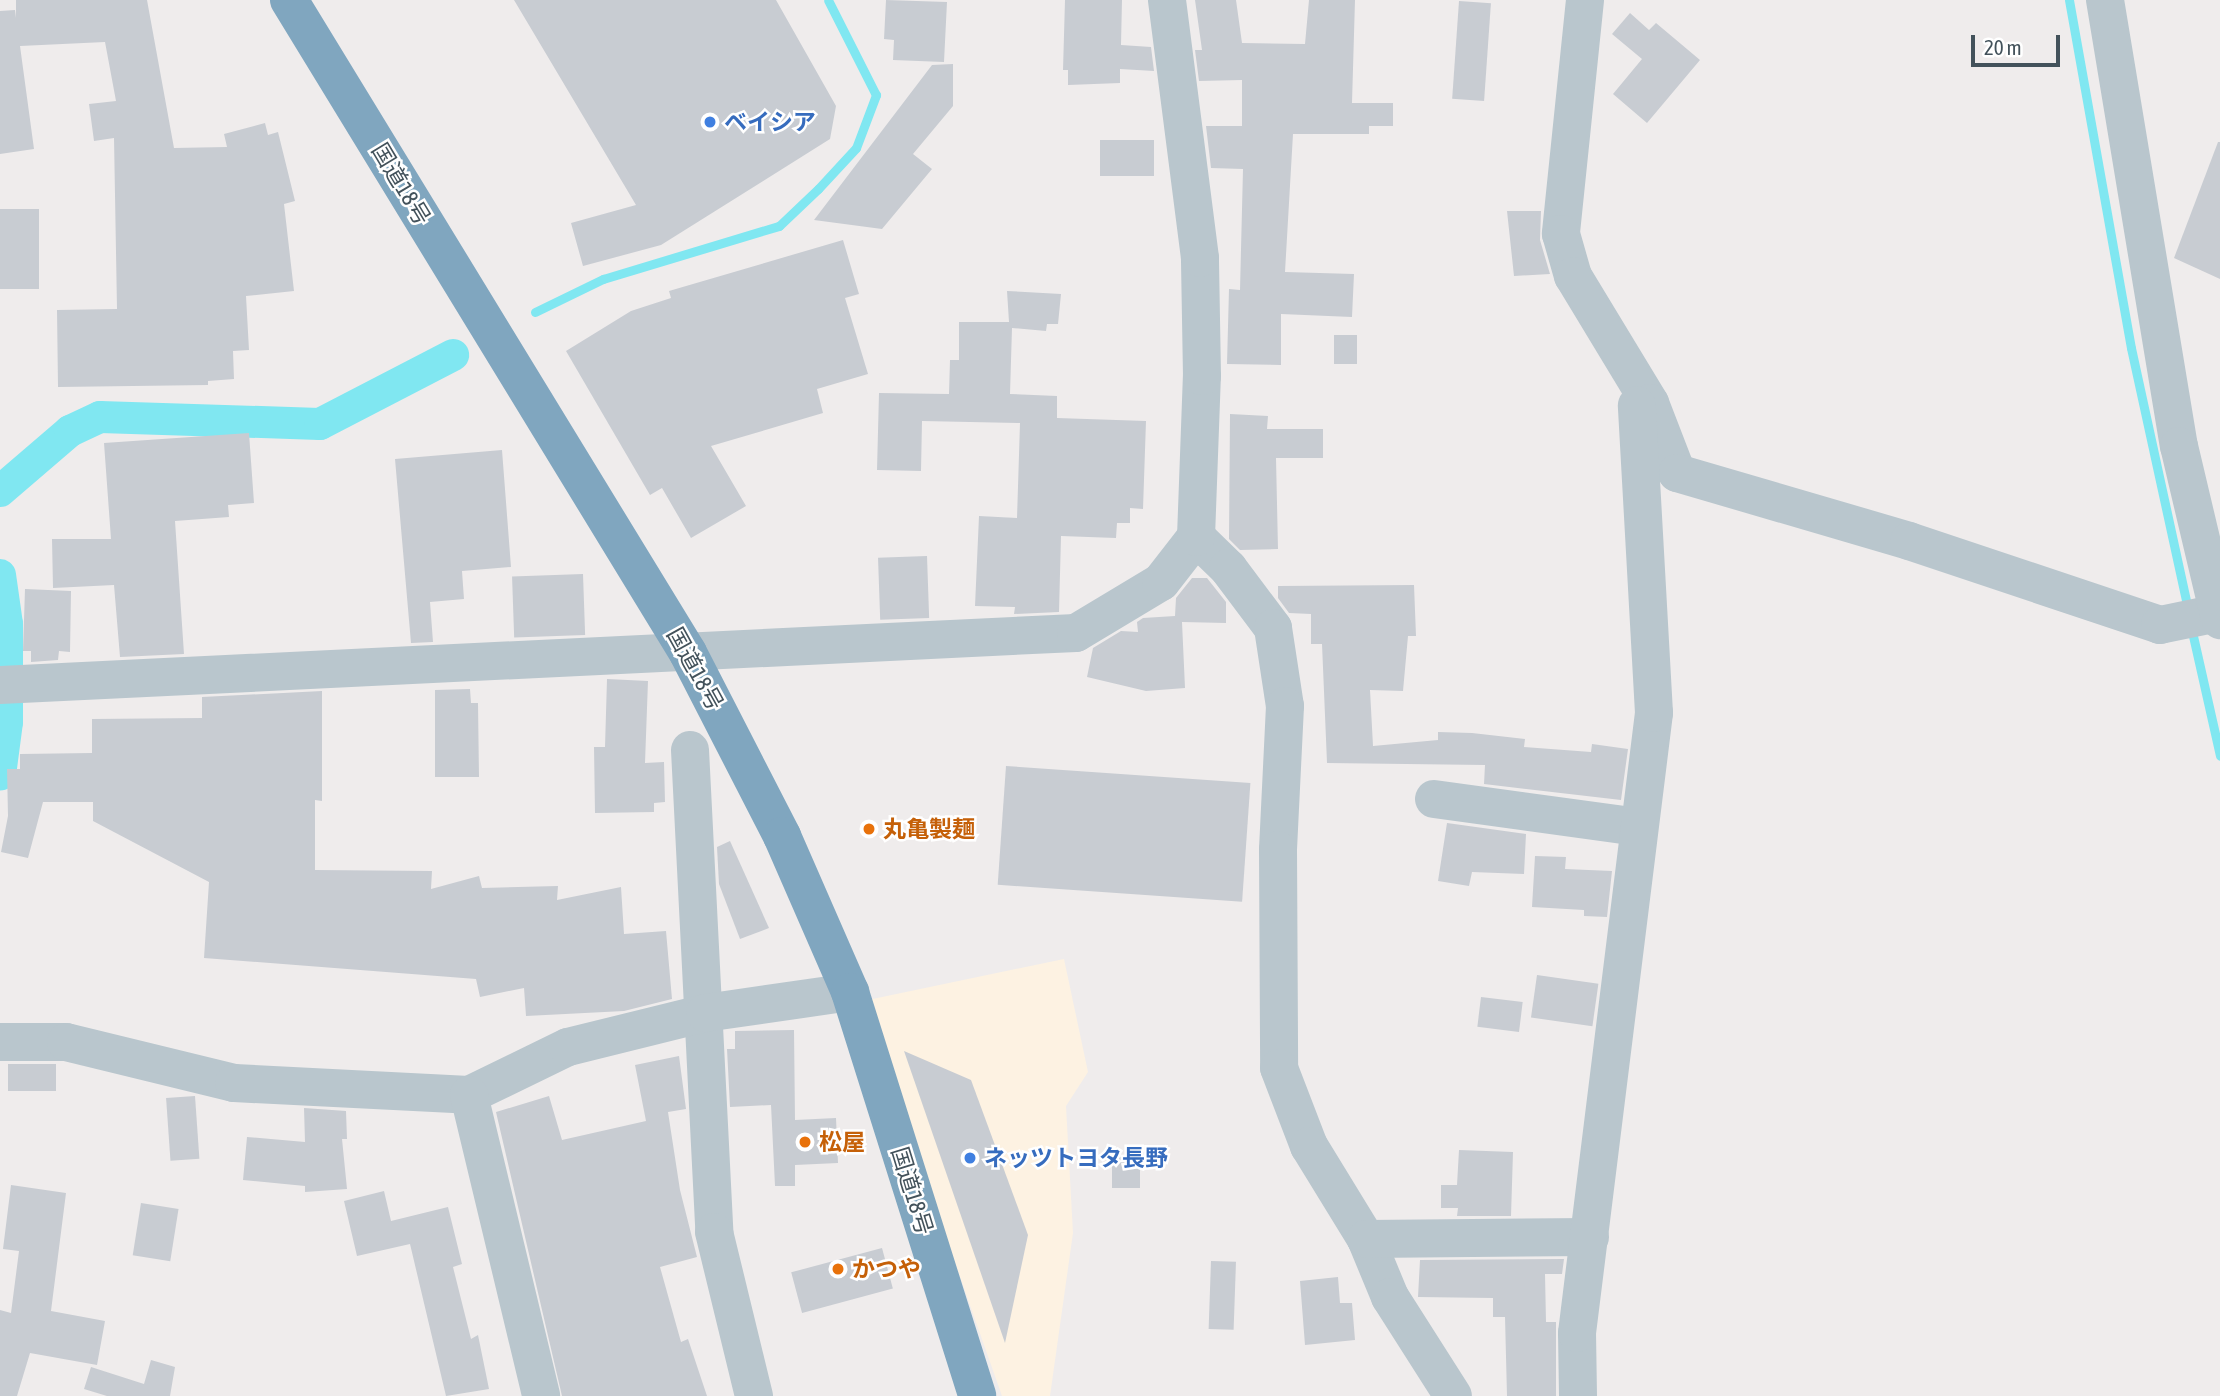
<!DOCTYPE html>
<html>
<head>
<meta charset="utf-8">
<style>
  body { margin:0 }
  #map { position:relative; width:2220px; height:1396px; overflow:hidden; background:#efecec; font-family:"Asap Condensed","Noto Sans JP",sans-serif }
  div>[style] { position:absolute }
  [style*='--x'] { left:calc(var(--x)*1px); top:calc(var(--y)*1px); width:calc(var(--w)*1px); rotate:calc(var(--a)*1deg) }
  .commercial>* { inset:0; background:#fdf2e2 }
  .stream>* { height:9px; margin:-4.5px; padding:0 4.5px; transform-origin:4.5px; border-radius:4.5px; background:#80e7f1 }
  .canal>* { height:32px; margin:-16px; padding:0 16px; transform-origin:16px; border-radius:16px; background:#80e7f1 }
  .building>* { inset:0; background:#c8ccd2; transform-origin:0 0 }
  .minor>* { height:38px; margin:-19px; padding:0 19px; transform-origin:19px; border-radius:19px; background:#b9c6cd }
  .highway>* { height:38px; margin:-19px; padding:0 19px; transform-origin:19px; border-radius:19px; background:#80a6bf }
  .dots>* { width:19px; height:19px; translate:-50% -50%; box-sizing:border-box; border:4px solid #fff; border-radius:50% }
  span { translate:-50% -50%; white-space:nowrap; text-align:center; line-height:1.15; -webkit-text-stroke:5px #fff; paint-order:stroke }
  .shop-label { font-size:23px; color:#366cbe; font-weight:700 }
  .left { translate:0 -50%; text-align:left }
  .street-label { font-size:23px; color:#43525b }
  .food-label { font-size:23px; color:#c56008; font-weight:700 }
  .scale { position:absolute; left:1971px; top:35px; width:89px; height:32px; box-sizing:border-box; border:4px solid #43525b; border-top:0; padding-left:9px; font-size:21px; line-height:24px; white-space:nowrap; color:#43525b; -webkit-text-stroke:5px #fff; paint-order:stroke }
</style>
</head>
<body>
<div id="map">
  <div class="commercial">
    <div style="clip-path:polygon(1064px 959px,1088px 1072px,1066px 1106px,1073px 1233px,1050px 1396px,1002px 1396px,863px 1001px)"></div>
  </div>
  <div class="stream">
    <div style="--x:2069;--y:0;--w:353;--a:79.9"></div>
    <div style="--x:2131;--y:348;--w:268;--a:77.7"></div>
    <div style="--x:535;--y:312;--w:76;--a:-25.9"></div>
    <div style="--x:603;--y:279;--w:184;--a:-16.8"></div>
    <div style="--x:779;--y:226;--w:54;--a:-43.5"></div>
    <div style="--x:818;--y:189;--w:56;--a:-47.2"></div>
    <div style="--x:856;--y:148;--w:57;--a:-69.3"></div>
    <div style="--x:876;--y:95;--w:106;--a:-116.8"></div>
    <div style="--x:2191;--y:627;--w:132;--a:77.3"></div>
  </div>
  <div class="canal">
    <div style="--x:0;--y:491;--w:92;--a:-40.6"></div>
    <div style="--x:70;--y:431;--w:33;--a:-25"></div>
    <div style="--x:100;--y:417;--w:220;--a:1.8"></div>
    <div style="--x:320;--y:424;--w:150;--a:-27.4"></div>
    <div style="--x:0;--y:575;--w:49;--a:81.9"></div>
    <div style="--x:7;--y:624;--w:98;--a:90"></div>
    <div style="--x:7;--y:722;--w:53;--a:97.5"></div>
  </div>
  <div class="building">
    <div style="clip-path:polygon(16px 0,147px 0,174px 148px,227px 147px,224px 134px,265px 123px,268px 135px,278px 132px,295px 201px,284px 204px,294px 291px,246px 296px,249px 350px,233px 351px,234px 379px,208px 381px,208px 385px,58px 387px,57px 310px,117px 309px,114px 138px,94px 141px,89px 104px,116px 101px,105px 42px,20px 46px,34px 149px,0 154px,0 11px,15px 10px,16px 18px)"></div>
    <div style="clip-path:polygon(514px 0,776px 0,836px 106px,830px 139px,661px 245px,583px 266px,571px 223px,636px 205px)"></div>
    <div style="clip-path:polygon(886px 0,947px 2px,944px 62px,893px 60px,894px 40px,884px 39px)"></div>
    <div style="clip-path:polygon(1065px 0,1122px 0,1121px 45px,1151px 47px,1154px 71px,1120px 69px,1120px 83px,1068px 85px,1068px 70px,1063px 70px)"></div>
    <div style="clip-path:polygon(1195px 0,1236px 0,1242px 43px,1305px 44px,1309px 0,1355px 0,1352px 103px,1393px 103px,1393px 126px,1369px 126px,1369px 134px,1293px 134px,1285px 272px,1354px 274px,1352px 317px,1281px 314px,1281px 365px,1227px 364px,1229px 289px,1240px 290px,1243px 169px,1211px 168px,1206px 126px,1242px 126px,1242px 80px,1199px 81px,1195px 50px,1202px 50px)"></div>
    <div style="left:1459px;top:1px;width:32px;height:98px;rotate:4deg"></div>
    <div style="clip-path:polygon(1630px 13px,1649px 30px,1656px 23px,1700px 60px,1647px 123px,1613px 94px,1642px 59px,1612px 34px)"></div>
    <div style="clip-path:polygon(953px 64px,953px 106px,913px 154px,932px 169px,882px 229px,814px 220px,932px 65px)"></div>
    <div style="left:1154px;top:140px;width:36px;height:54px;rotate:90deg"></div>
    <div style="clip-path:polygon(2218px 142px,2220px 142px,2220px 279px,2174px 258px)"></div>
    <div style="left:0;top:209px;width:39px;height:80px"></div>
    <div style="clip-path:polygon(1507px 211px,1541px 211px,1540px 240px,1550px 274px,1514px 276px)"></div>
    <div style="clip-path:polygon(843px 240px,859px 294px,845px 298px,868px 374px,817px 389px,823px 413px,711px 446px,746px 506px,691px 538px,662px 488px,650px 495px,566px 351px,631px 311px,671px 298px,669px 291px)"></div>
    <div style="clip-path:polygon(1007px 291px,1061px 294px,1058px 324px,1047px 324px,1046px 331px,1012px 328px,1010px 394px,1057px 396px,1057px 418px,1146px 421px,1143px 509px,1130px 508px,1130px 523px,1117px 523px,1116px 538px,1061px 536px,1059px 612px,1014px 614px,1015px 607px,975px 606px,979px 516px,1017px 518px,1020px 423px,922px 421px,921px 471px,877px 470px,879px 393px,949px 394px,950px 360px,959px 360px,959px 322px,1009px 322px)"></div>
    <div style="left:1334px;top:335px;width:23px;height:29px"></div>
    <div style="clip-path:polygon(1230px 414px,1268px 416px,1267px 429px,1323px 429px,1323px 458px,1276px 458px,1278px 549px,1240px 550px,1229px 539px)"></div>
    <div style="clip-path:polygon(249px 433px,254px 503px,228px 505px,229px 517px,175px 521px,184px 654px,120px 657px,114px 585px,53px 588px,52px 539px,111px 539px,104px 443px)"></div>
    <div style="clip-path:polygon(502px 450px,511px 567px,462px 571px,464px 599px,430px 602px,433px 642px,411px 643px,395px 459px)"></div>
    <div style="left:927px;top:556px;width:62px;height:49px;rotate:88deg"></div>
    <div style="left:583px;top:574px;width:61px;height:71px;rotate:88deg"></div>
    <div style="clip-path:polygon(1192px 578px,1207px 578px,1226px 602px,1226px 623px,1182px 622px,1185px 688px,1146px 691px,1087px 677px,1093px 648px,1121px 631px,1138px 632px,1137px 622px,1143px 618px,1175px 616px,1176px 598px)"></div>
    <div style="clip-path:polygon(1414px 585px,1416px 636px,1408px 636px,1403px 691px,1370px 690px,1373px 746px,1438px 740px,1438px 732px,1472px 733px,1525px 739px,1524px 747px,1591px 752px,1592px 744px,1628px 749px,1621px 800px,1484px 784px,1485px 765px,1327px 763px,1322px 644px,1311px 644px,1311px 614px,1289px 613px,1278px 598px,1278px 586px)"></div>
    <div style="clip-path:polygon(25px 589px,71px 591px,70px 652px,59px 651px,58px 660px,31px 662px,31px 651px,23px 651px)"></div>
    <div style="clip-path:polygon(607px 679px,648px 681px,645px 763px,664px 762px,665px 802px,654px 803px,654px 812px,595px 813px,594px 747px,605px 747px)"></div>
    <div style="clip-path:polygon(470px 689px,471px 703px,478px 703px,479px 777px,435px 777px,435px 690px)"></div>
    <div style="clip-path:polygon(322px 691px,322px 801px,315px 800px,315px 870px,432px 871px,431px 889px,479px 876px,482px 888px,558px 886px,557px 900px,621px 887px,624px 934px,666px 931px,672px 999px,624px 1011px,526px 1016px,524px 988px,480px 997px,476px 979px,204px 958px,209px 882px,93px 821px,93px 802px,43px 802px,28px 858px,1px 852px,8px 816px,7px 769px,20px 769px,20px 754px,92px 753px,92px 719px,202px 718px,202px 697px)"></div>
    <div style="left:1006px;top:766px;width:245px;height:119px;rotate:4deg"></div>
    <div style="clip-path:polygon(1447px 823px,1526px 834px,1524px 874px,1472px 872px,1469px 886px,1438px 881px)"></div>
    <div style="clip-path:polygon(730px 841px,769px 928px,740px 939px,719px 884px,717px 847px)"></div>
    <div style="clip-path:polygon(1535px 856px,1566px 857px,1565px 869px,1612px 871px,1607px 917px,1584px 916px,1584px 910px,1532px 907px)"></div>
    <div style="left:1537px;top:975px;width:62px;height:43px;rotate:8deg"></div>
    <div style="left:1481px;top:997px;width:42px;height:30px;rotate:7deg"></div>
    <div style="clip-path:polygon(794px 1030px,795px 1120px,836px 1118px,838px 1163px,795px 1165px,795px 1186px,775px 1186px,771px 1105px,730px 1107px,727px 1049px,735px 1049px,735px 1031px)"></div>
    <div style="clip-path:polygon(904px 1051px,971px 1080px,1028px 1235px,1005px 1343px)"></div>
    <div style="clip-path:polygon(679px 1056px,686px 1109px,668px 1112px,680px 1190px,697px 1257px,660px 1267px,681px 1342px,688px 1339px,707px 1396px,562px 1396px,496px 1112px,549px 1096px,562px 1140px,646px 1121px,635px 1065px)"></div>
    <div style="left:8px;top:1064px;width:48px;height:27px"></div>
    <div style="left:195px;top:1096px;width:63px;height:29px;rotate:86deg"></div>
    <div style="clip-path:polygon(304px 1108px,346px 1111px,347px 1139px,342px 1139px,347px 1189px,305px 1192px,305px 1186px,243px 1180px,247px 1137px,305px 1142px)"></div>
    <div style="clip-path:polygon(1459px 1150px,1513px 1152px,1511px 1216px,1457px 1216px,1458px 1208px,1441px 1208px,1441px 1185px,1457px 1185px)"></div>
    <div style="left:1112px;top:1157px;width:28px;height:31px"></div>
    <div style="clip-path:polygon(11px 1185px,66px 1193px,51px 1311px,105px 1321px,97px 1365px,30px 1353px,17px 1396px,0 1396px,0 1310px,11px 1313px,19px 1251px,3px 1249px)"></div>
    <div style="clip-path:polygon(384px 1191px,391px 1221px,448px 1207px,462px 1264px,453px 1267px,471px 1339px,478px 1335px,489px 1389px,446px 1396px,410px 1244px,357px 1256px,344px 1201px)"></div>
    <div style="left:141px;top:1203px;width:38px;height:53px;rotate:9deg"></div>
    <div style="left:882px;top:1248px;width:42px;height:94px;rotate:75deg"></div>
    <div style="clip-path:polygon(1564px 1259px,1562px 1274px,1545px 1274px,1546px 1322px,1556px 1322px,1556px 1396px,1507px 1396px,1505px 1317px,1493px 1317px,1493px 1298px,1418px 1297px,1420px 1260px)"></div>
    <div style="left:1211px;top:1261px;width:25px;height:68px;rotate:2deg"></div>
    <div style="clip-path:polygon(1338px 1277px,1340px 1303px,1352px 1303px,1355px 1340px,1305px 1345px,1300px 1281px)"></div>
    <div style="clip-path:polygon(151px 1360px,175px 1367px,170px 1396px,107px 1396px,84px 1389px,91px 1367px,144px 1384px)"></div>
  </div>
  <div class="minor">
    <div style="--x:1585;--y:0;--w:235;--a:95.9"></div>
    <div style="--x:1561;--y:234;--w:44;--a:74.1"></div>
    <div style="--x:1573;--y:276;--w:149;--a:58.8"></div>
    <div style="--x:1650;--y:403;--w:75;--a:68.9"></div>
    <div style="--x:1677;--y:473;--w:242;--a:16.3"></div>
    <div style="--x:1909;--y:541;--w:265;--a:18.5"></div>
    <div style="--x:2160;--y:625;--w:59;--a:-11.7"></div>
    <div style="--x:2105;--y:0;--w:452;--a:80.6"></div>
    <div style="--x:2179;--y:446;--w:179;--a:76.7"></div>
    <div style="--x:1196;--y:537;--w:45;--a:44.1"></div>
    <div style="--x:1228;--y:568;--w:75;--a:53.1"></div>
    <div style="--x:1273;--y:628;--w:79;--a:81.3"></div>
    <div style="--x:1285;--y:706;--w:144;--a:92.8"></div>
    <div style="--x:1278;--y:850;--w:218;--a:89.7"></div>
    <div style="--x:1279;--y:1068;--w:84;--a:69"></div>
    <div style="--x:1309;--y:1146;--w:109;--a:58.5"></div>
    <div style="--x:1366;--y:1239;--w:63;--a:67.5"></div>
    <div style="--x:1390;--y:1297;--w:117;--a:57.5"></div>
    <div style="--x:0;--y:685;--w:1077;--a:-2.77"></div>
    <div style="--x:1076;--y:633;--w:99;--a:-31"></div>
    <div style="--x:1161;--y:582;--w:57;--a:-52.1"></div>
    <div style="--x:1196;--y:537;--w:161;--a:-87.9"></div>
    <div style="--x:1202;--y:376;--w:118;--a:-91"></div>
    <div style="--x:1200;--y:258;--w:260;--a:-97.3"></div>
    <div style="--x:690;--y:750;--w:483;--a:87.1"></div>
    <div style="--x:714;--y:1232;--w:169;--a:76.3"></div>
    <div style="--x:1434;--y:799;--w:207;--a:7.8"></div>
    <div style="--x:0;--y:1042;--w:66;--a:0"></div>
    <div style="--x:66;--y:1042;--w:173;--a:13.7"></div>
    <div style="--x:234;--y:1083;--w:235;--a:2.9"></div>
    <div style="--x:469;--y:1095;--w:110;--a:-25.9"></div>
    <div style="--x:568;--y:1047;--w:141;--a:-13.9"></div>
    <div style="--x:705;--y:1013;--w:147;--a:-8.2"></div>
    <div style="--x:469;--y:1095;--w:309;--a:76.5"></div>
    <div style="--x:1366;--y:1239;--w:224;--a:-0.5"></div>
    <div style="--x:1578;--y:1396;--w:63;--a:-90.9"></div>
    <div style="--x:1577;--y:1333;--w:625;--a:-82.92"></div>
    <div style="--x:1654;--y:713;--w:308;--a:-93.2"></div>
  </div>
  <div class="highway">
    <div style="--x:289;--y:0;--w:765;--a:58.57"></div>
    <div style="--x:688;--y:653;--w:206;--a:62.8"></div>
    <div style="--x:782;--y:836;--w:170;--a:66.4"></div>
    <div style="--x:850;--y:992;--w:423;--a:72.5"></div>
  </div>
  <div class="dots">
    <div style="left:710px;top:122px;background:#3f7fe0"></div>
    <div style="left:869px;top:829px;background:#e8710a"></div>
    <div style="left:805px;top:1142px;background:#e8710a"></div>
    <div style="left:970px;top:1158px;background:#3f7fe0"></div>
    <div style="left:838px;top:1269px;background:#e8710a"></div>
  </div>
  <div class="shop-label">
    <span class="left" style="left:724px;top:122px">ベイシア</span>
    <span class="left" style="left:984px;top:1158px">ネッツトヨタ長野</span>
  </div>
  <div class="street-label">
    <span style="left:401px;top:184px;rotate:59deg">国道18号</span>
    <span style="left:695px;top:669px;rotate:61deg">国道18号</span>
    <span style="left:912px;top:1191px;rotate:73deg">国道18号</span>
  </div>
  <div class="food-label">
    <span class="left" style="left:883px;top:829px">丸亀製麺</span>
    <span class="left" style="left:819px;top:1142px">松屋</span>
    <span class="left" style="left:852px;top:1269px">かつや</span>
  </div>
  <div class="scale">20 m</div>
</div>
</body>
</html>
